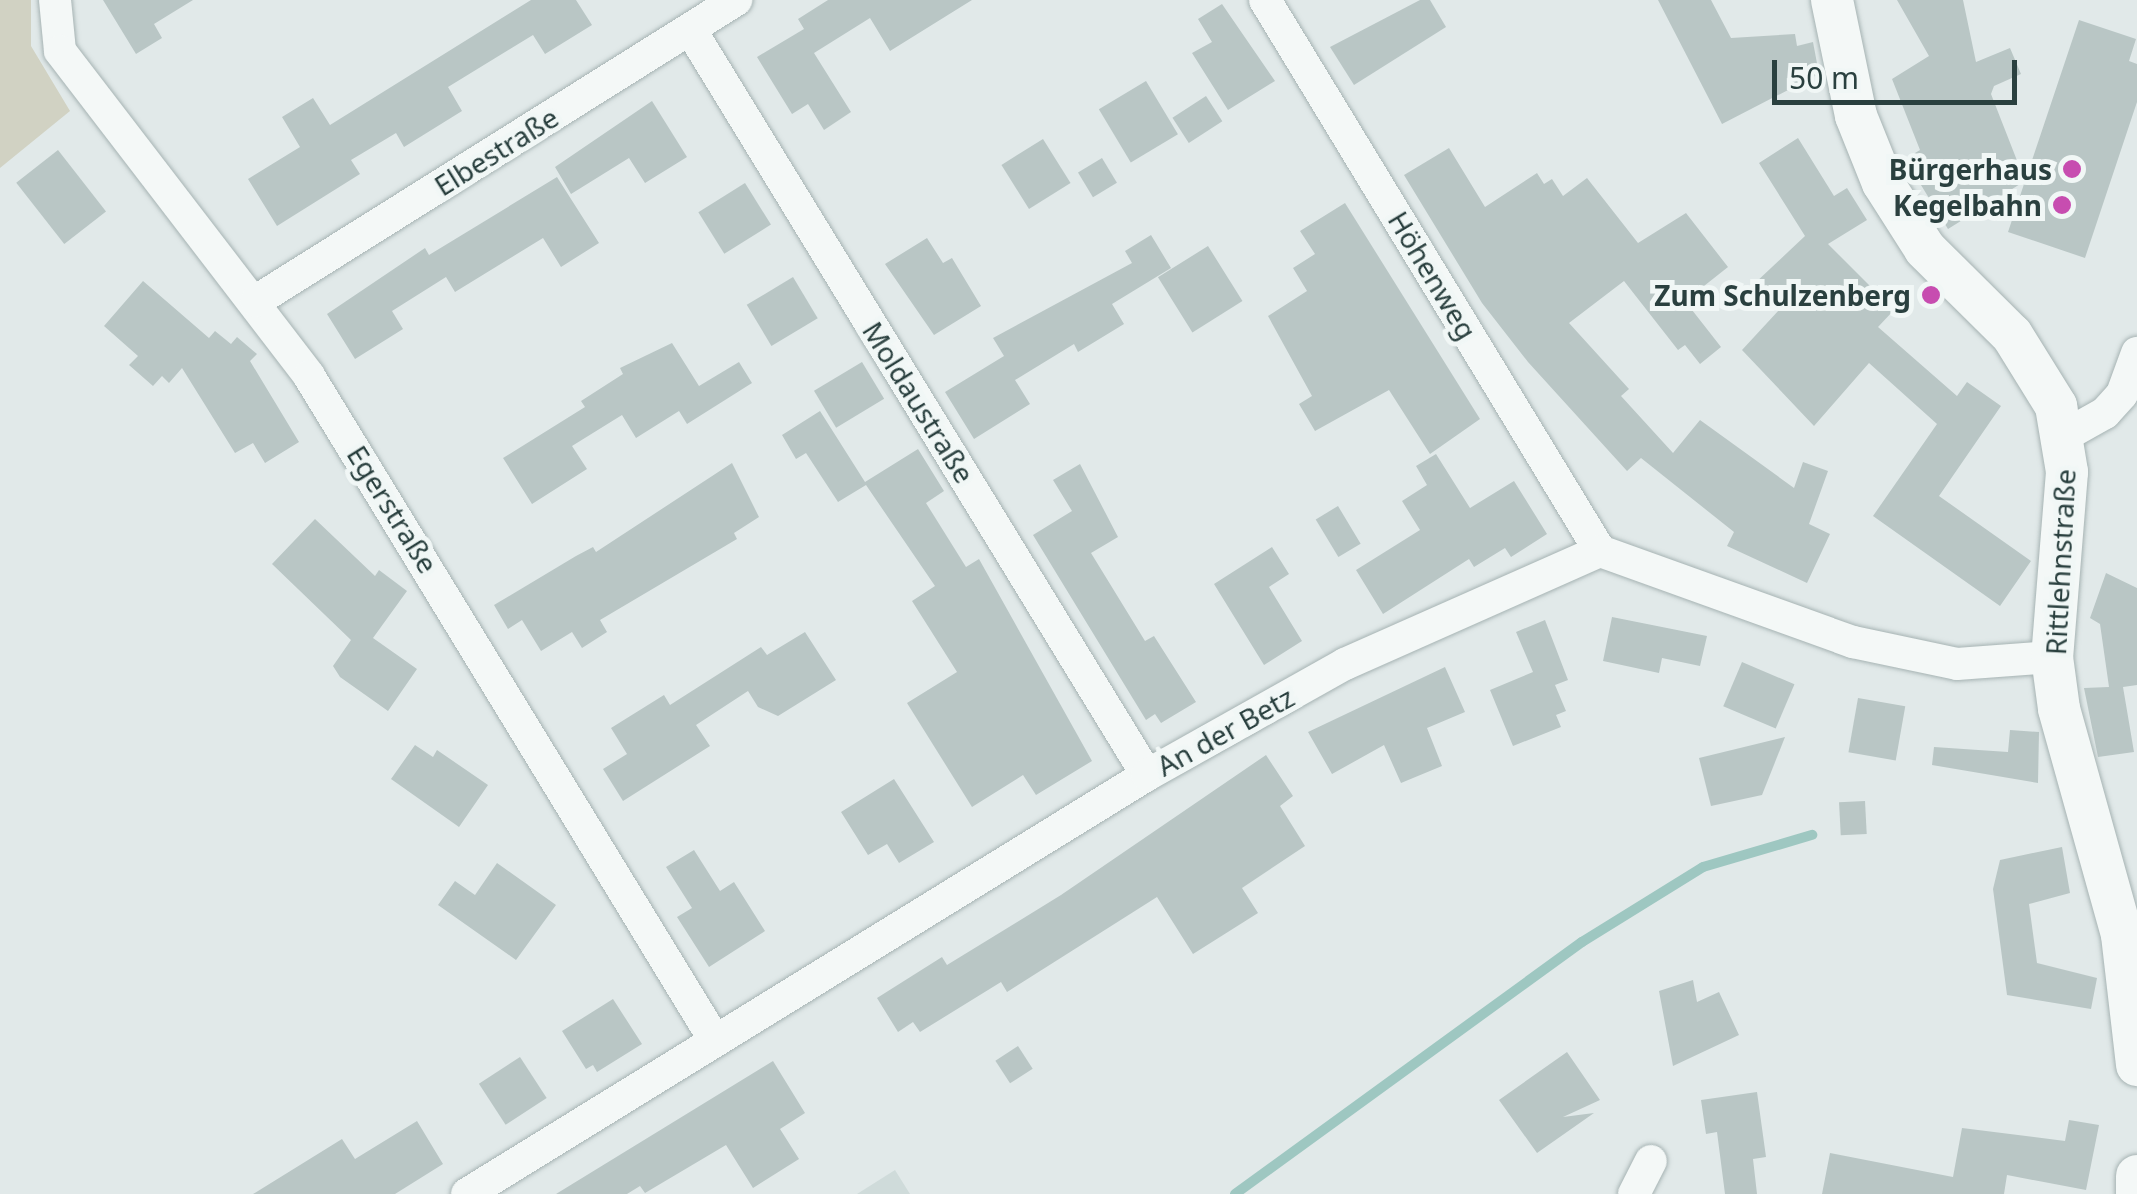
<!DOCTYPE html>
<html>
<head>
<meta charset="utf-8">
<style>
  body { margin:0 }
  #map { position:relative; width:2137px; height:1194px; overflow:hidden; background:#e1e9e9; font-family:"Noto Sans",sans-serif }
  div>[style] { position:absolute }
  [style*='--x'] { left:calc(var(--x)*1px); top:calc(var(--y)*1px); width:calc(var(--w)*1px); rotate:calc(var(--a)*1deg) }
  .built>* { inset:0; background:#cfdbda }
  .green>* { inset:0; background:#d1d2c3 }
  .stream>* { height:10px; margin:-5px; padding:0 5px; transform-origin:5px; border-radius:5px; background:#9ec7c1 }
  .building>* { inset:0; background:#b9c6c5; transform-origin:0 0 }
  .roads { filter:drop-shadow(0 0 2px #a6b3b3) drop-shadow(0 0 2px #a6b3b3) }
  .minor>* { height:32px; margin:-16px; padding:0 16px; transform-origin:16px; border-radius:16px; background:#f4f8f7 }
  .tertiary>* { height:42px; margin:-21px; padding:0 21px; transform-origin:21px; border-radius:21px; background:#f4f8f7 }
  .dots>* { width:28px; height:28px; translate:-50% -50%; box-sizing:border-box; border:5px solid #f1f7f6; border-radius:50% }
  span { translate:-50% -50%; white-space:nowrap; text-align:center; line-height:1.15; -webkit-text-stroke:10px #f1f7f6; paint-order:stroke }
  .street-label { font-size:28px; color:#2a403f }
  .poi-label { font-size:28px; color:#2a403f; font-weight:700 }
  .right { translate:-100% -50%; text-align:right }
  .scale { position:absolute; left:1772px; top:60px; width:245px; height:45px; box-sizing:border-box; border:5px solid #2a403f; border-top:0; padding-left:12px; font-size:30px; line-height:35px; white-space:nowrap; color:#2a403f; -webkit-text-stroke:8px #f1f7f6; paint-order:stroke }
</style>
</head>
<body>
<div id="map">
  <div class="built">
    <div style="clip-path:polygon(895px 1170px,910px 1194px,857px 1194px)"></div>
  </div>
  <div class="green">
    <div style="clip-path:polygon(0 0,31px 0,31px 46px,70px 111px,0 168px)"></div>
  </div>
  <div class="stream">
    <div style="--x:1235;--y:1194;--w:429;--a:-36"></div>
    <div style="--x:1582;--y:942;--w:142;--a:-31.8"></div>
    <div style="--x:1703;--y:867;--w:114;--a:-16.4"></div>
  </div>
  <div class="building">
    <div style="clip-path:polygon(103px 0,193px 0,154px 24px,162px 38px,136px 54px)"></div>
    <div style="clip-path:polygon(531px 0,576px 0,592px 25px,545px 54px,533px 35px,448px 87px,462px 111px,404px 147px,396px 133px,351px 160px,360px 174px,277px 226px,248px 179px,300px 147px,282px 117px,313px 98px,330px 125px)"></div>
    <div style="clip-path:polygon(828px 0,972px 0,890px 51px,870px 18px,814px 53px,851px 112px,824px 130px,808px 104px,792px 114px,757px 57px,804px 29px,798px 19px)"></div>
    <div style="clip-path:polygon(1420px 0,1430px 0,1446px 27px,1354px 85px,1330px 47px)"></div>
    <div style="clip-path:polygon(1658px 0,1711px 0,1731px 38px,1795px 34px,1797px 46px,1813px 42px,1819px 74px,1722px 124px)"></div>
    <div style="clip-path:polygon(1897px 0,1963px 0,1976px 62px,2010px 48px,2021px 74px,1994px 86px,1991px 94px,2025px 181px,2079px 20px,2136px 39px,2129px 61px,2137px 64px,2137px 102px,2085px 258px,2008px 232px,2025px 181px,1948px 229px,1905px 159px,1920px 150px,1892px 79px,1929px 56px)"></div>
    <div style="clip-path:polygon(1222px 4px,1275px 81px,1228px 110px,1192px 53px,1212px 42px,1198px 19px)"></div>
    <div style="left:1146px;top:81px;width:62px;height:55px;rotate:59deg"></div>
    <div style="left:1206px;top:96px;width:30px;height:40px;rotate:57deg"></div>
    <div style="clip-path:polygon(652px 101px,687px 157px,645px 183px,629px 158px,571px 194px,555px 167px)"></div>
    <div style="clip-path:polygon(1798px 138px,1834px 196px,1847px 188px,1867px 220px,1828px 244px,1894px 310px,1878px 327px,1957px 396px,1967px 382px,2001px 406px,1939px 496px,2031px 561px,2000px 606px,1873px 516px,1937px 424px,1869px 363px,1814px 426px,1742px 350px,1779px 310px,1754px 284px,1805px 236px,1759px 163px)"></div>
    <div style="left:1043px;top:139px;width:52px;height:49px;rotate:58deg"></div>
    <div style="clip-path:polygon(1449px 148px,1485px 207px,1537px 173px,1544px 184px,1552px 179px,1563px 196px,1587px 178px,1638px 243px,1686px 213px,1728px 267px,1685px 301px,1721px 347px,1700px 364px,1685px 345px,1678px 350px,1624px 281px,1569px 323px,1629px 389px,1621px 396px,1673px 453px,1700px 420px,1794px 488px,1803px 462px,1828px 471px,1809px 524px,1830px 534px,1807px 583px,1727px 546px,1734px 532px,1641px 458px,1627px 471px,1528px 362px,1482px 303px,1404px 175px)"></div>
    <div style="left:58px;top:150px;width:78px;height:53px;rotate:52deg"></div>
    <div style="left:1102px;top:158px;width:29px;height:28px;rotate:59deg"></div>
    <div style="clip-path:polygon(557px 177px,599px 243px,561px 267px,543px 238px,455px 292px,446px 277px,392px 311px,403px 329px,355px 359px,327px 314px,425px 248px,429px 255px)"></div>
    <div style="left:745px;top:183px;width:49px;height:55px;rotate:58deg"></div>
    <div style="clip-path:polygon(1345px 203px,1480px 419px,1430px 454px,1389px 390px,1315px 431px,1299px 404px,1312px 396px,1268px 316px,1307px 291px,1293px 268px,1315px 254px,1300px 231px)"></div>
    <div style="clip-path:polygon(1151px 235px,1171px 268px,1112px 304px,1124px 324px,1078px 352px,1074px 344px,1015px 380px,1030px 404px,974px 439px,945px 392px,1004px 356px,993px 338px,1132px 263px,1125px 251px)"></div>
    <div style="clip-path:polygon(927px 238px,943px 263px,952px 258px,981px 306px,934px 335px,885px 264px)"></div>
    <div style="left:1208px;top:246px;width:65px;height:59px;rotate:58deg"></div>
    <div style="left:793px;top:277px;width:48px;height:54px;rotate:59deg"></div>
    <div style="clip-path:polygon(143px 281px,209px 338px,215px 331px,231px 344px,237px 337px,257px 354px,250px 361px,299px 442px,265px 463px,253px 443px,235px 453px,182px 368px,169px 383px,162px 376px,153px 386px,129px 365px,138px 356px,104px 326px)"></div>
    <div style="clip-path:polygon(672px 343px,699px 386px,739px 362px,752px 383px,687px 424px,679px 411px,636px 438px,622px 415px,572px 446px,587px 469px,532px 504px,503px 458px,585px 407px,581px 401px,623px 374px,620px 368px)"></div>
    <div style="left:862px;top:362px;width:43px;height:56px;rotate:59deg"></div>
    <div style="clip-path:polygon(820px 411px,865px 482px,918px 449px,944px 491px,926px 503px,966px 567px,979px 559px,1092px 761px,1036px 795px,1023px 775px,972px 807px,907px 703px,957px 672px,912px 601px,935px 586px,866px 485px,838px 502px,806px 453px,796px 459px,782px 435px)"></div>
    <div style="clip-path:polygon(1436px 454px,1470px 508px,1514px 481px,1547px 534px,1511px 557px,1505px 548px,1474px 567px,1469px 559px,1383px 614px,1356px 570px,1420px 530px,1402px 501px,1427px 485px,1416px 466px)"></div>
    <div style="clip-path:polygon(732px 463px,759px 517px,734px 533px,737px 539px,600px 620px,607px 632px,582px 648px,572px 632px,541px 651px,522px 620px,508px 629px,494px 605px,576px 556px,593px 547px,596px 552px)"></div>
    <div style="clip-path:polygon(1080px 464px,1118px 537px,1091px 553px,1145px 641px,1154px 636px,1196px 702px,1161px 723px,1155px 714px,1146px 720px,1033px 535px,1072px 511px,1053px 480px)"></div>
    <div style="left:1338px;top:506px;width:44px;height:26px;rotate:59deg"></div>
    <div style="clip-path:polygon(315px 519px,375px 576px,379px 570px,407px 591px,373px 638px,417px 669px,388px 711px,340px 677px,333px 666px,351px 640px,272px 564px)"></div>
    <div style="clip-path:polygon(1272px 547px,1289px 574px,1269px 587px,1302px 641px,1264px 665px,1214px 584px)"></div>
    <div style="clip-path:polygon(2106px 573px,2137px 588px,2137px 685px,2123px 687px,2134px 752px,2098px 757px,2084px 688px,2109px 687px,2100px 624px,2090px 618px)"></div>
    <div style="clip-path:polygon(1612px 617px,1707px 636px,1700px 666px,1662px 658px,1659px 673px,1603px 661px)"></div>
    <div style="clip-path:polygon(1545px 620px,1568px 680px,1555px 685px,1566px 711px,1556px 715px,1561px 727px,1513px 746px,1490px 690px,1533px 672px,1516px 632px)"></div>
    <div style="clip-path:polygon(805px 632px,836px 680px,778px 716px,758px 707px,748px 691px,696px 725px,710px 746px,623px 801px,603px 769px,627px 754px,611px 728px,664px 695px,670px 705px,761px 647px,767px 655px)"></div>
    <div style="left:1742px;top:662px;width:57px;height:48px;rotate:23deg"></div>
    <div style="clip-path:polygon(1445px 667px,1465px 712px,1427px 728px,1442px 766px,1401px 783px,1384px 745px,1332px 774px,1308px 732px)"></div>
    <div style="left:1858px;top:698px;width:48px;height:55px;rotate:10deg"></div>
    <div style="clip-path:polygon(2010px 730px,2039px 732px,2038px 783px,1932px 765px,1934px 747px,2008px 752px)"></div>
    <div style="clip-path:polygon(1785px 737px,1762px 795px,1711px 806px,1699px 758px)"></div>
    <div style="clip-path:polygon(415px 745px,433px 757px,437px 750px,488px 785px,459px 827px,391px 779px)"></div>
    <div style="clip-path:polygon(1266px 755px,1293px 796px,1280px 806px,1305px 846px,1242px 888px,1258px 913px,1193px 954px,1157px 897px,1007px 992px,1001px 982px,920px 1032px,913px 1022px,898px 1032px,877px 998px,942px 957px,947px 965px,1061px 895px)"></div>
    <div style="clip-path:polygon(894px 779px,934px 842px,899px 863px,887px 844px,868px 855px,841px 812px)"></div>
    <div style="left:1865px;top:801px;width:33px;height:26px;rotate:87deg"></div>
    <div style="clip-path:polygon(2062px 847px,2070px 893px,2029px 904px,2037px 963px,2097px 978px,2091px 1009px,2007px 995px,1993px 889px,2000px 860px)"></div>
    <div style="clip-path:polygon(694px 850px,720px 891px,734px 882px,765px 931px,709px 967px,677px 917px,692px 908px,666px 867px)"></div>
    <div style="clip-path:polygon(497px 863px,556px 905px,516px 960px,438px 905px,455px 881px,475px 895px)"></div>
    <div style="clip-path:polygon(1693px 980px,1697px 1002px,1719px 992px,1739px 1035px,1673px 1066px,1659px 991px)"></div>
    <div style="clip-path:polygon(613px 999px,642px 1044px,597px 1072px,593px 1065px,586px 1069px,562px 1031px)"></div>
    <div style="left:1018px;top:1046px;width:27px;height:27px;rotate:57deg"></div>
    <div style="clip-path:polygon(1567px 1052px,1600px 1100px,1563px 1117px,1594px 1113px,1537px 1153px,1499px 1100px)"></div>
    <div style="left:520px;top:1057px;width:49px;height:49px;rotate:57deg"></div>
    <div style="clip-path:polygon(773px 1061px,805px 1113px,780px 1129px,799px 1159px,753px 1188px,726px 1145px,645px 1193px,640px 1186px,627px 1194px,556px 1194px)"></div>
    <div style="clip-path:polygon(1757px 1092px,1766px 1157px,1753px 1159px,1757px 1194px,1725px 1194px,1717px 1132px,1706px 1134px,1701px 1100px)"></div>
    <div style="clip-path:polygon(2069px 1120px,2099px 1125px,2086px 1190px,2007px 1175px,2004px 1194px,1822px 1194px,1830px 1153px,1953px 1177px,1962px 1128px,2065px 1141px)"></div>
    <div style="clip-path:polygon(417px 1121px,443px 1164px,395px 1194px,253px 1194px,342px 1139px,355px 1159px)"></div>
  </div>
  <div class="roads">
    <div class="minor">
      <div style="--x:55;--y:0;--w:51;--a:84.4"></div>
      <div style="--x:60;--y:51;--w:409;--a:52.5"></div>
      <div style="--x:309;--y:376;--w:777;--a:58.58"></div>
      <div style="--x:1265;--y:0;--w:645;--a:58.7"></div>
      <div style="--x:690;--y:29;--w:875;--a:58.51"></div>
      <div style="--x:256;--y:301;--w:567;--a:-32.09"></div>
      <div style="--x:2064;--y:436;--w:47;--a:-29.3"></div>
      <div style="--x:2105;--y:413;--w:25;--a:-48"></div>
      <div style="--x:2122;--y:394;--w:44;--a:-69.9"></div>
      <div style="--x:467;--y:1194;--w:799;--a:-31.64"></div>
      <div style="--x:1147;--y:775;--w:227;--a:-29.3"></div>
      <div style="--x:1345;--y:664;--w:279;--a:-23.9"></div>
      <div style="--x:1600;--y:551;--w:269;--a:19.8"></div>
      <div style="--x:1853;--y:642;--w:106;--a:11.9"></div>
      <div style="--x:1957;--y:664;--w:95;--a:-4.2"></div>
      <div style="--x:1634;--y:1194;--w:37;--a:-63"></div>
    </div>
    <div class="tertiary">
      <div style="--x:1832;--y:0;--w:118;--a:78.3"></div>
      <div style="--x:1856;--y:116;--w:72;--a:68.1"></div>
      <div style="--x:1883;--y:183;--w:78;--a:57.5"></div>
      <div style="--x:1925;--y:249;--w:122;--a:44.7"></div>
      <div style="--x:2012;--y:335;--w:84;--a:58.2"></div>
      <div style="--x:2056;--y:406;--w:67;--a:80.5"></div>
      <div style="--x:2067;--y:472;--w:186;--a:94.6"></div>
      <div style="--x:2052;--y:657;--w:52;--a:82.3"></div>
      <div style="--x:2059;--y:709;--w:235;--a:74.4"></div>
      <div style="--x:2122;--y:935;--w:131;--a:83.4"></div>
      <div style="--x:2137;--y:1194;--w:18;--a:-90"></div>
    </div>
  </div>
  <div class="dots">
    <div style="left:2072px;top:169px;background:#c74db0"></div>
    <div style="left:2062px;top:205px;background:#c74db0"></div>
    <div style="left:1931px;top:295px;background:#c74db0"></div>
  </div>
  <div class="street-label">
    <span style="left:496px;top:151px;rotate:-32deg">Elbestraße</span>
    <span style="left:1433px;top:275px;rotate:59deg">Höhenweg</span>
    <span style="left:919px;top:402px;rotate:58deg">Moldaustraße</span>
    <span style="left:393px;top:509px;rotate:58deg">Egerstraße</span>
    <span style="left:2060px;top:562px;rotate:-87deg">Rittlehnstraße</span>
    <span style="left:1225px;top:731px;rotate:-29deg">An der Betz</span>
  </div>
  <div class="poi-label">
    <span class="right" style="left:2052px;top:169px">Bürgerhaus</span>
    <span class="right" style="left:2042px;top:205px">Kegelbahn</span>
    <span class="right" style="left:1911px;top:295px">Zum Schulzenberg</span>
  </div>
  <div class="scale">50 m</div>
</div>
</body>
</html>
